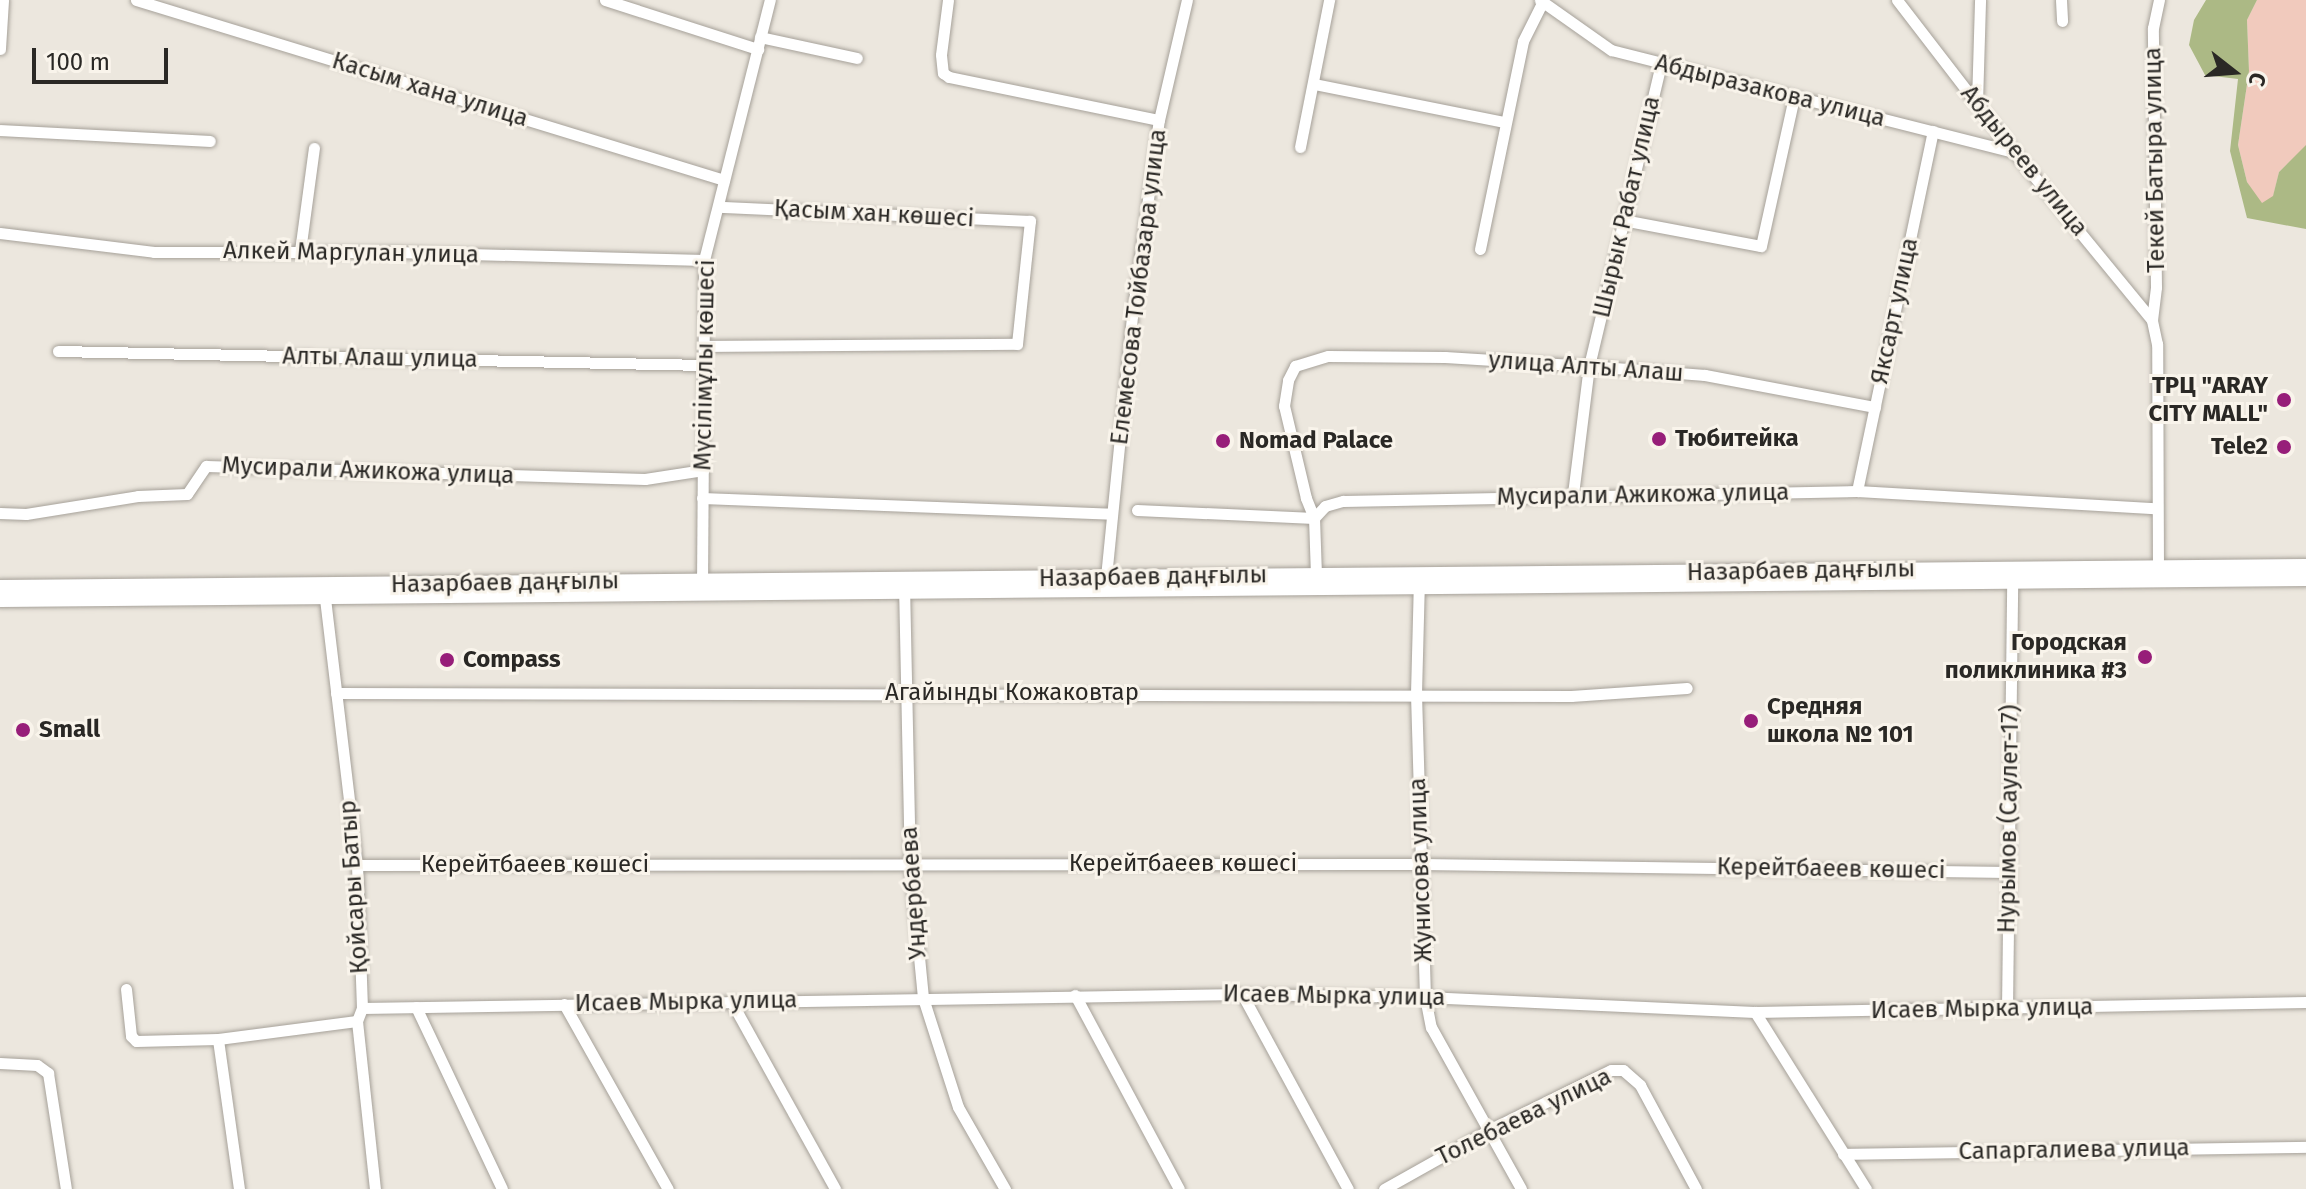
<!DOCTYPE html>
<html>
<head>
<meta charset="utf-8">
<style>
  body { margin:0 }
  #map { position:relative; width:2306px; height:1189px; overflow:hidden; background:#ece7de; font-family:"Fira Sans",sans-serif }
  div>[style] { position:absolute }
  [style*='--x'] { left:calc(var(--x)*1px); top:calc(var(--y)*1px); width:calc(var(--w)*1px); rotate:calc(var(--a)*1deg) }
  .green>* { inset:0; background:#f1cabd }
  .water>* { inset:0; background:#acb985 }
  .roads { filter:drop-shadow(0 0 2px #a6a199) drop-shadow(0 0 2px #a6a199) }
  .minor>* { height:11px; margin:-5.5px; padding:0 5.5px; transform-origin:5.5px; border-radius:5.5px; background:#fff }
  .major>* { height:14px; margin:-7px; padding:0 7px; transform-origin:7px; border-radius:7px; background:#fff }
  .dots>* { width:22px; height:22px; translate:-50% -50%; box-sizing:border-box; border:4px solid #f9f4eb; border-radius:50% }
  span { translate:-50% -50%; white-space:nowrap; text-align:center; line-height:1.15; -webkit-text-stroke:6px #f9f4eb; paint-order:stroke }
  .street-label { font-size:24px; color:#2a2825 }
  .poi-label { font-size:24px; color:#2a2825; font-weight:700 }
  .right { translate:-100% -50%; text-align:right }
  .left { translate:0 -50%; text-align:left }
  .north { position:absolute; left:2194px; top:32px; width:80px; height:80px; -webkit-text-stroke:6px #f9f4eb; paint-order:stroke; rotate:107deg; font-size:22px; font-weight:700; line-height:32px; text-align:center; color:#2a2825 }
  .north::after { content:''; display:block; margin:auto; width:28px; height:36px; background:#2a2825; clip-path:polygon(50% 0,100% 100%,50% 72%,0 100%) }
  .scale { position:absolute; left:32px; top:48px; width:136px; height:36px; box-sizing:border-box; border:4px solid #2a2825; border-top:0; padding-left:10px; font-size:24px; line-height:28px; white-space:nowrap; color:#2a2825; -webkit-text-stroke:6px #f9f4eb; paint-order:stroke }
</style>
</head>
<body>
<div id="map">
  <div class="green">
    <div style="clip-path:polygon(2257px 0,2306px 0,2306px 146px,2279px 172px,2273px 197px,2261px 204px,2247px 182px,2238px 145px,2249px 71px,2247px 20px)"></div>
  </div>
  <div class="water">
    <div style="clip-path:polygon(2206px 0,2257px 0,2247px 20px,2249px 71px,2238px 145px,2247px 182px,2262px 203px,2273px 196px,2279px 172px,2306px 145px,2306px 229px,2247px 218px,2230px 151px,2238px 79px,2205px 75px,2189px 45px,2194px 20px)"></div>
  </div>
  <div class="roads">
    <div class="minor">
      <div style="--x:136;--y:0;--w:615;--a:17.02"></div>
      <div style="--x:605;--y:0;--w:161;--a:17.8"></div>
      <div style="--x:948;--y:0;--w:55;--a:97.3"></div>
      <div style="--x:941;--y:55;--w:18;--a:84"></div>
      <div style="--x:943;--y:73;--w:7;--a:34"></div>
      <div style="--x:949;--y:77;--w:214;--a:11.6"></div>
      <div style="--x:1540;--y:0;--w:87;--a:35.2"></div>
      <div style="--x:1611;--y:50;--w:416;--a:14.2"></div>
      <div style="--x:1897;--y:0;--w:192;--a:52.4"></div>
      <div style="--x:2014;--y:152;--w:217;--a:50.6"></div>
      <div style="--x:2061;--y:0;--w:21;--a:87"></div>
      <div style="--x:760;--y:37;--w:99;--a:12.2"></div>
      <div style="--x:0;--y:49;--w:49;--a:-86.5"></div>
      <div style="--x:1314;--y:84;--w:194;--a:11.3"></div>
      <div style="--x:1977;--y:103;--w:103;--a:-88.3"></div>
      <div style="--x:0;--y:130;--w:210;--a:3"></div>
      <div style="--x:1300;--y:147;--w:150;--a:-78.8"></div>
      <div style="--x:1623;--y:220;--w:140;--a:10.7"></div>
      <div style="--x:1761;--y:246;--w:153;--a:-77.5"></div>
      <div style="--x:0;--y:233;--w:155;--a:7"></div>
      <div style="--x:154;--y:252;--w:241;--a:0"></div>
      <div style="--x:395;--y:252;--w:309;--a:1.5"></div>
      <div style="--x:1480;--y:249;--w:212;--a:-78.3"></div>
      <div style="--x:1523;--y:41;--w:45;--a:-63.4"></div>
      <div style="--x:300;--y:251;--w:104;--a:-82.3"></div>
      <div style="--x:703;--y:346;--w:314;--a:-0.4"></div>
      <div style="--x:1017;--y:344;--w:124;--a:-84"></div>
      <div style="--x:1030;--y:221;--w:312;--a:-177.4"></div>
      <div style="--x:58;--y:351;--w:645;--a:1.24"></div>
      <div style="--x:1857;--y:491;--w:368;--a:-78.1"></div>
      <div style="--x:1573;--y:494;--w:129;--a:-82.9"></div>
      <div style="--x:1589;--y:366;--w:311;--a:-76.6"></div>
      <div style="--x:702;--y:498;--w:410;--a:2.2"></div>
      <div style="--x:1137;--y:510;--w:177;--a:2.6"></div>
      <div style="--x:1314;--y:518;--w:16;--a:-47"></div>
      <div style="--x:1325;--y:506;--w:19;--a:-16"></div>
      <div style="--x:1343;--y:501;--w:514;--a:-1.11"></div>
      <div style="--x:1857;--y:491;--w:298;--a:3.3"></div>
      <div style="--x:0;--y:513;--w:26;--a:2"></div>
      <div style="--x:26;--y:514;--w:113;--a:-9.1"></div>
      <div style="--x:138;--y:496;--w:49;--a:-2.3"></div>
      <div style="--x:187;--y:494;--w:34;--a:-56"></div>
      <div style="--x:206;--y:466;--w:439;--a:1.7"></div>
      <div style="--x:645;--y:479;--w:59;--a:-8.8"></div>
      <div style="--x:2158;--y:574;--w:230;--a:-90.2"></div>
      <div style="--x:2157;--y:344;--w:25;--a:-102"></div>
      <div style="--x:2152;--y:320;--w:33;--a:-83"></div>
      <div style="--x:2156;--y:287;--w:259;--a:-90.7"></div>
      <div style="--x:2153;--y:28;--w:29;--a:-78"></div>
      <div style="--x:1316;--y:575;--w:57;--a:-92"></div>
      <div style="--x:1314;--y:518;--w:22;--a:-112"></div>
      <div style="--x:1306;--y:498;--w:95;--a:-103.4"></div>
      <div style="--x:1284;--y:406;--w:26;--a:-81"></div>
      <div style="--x:1288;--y:380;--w:16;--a:-63"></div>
      <div style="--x:1295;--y:366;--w:34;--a:-17"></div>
      <div style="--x:1328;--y:356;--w:117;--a:0.5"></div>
      <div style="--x:1445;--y:357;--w:144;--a:3.6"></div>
      <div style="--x:1589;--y:366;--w:116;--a:4.4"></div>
      <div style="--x:1705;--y:375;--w:173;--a:10.7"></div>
      <div style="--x:1106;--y:577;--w:262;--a:-84.3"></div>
      <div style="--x:1132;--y:316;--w:198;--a:-82.2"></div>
      <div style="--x:1159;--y:120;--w:123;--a:-76.9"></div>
      <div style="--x:1419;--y:579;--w:115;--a:91.5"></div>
      <div style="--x:1416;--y:694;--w:303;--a:88.3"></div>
      <div style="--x:1425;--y:997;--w:31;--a:79"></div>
      <div style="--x:1431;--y:1027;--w:185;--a:60.9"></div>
      <div style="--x:904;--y:584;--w:281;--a:88.8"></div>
      <div style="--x:910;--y:865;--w:134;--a:84.4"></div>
      <div style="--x:923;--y:998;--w:114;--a:72.2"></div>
      <div style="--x:958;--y:1107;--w:95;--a:60.2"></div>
      <div style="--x:702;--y:585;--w:325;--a:-89.6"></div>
      <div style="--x:704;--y:260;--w:268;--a:-75.8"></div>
      <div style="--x:324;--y:590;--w:277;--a:83.2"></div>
      <div style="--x:357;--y:865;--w:143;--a:88"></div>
      <div style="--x:362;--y:1008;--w:14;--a:111"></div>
      <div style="--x:357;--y:1021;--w:169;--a:83.9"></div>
      <div style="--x:336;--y:693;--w:1235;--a:0.14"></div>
      <div style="--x:1571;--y:696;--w:116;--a:-3.9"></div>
      <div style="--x:357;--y:865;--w:1064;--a:-0.05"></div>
      <div style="--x:1421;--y:864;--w:588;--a:0.78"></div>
      <div style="--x:126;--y:989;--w:47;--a:83.9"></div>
      <div style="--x:131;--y:1036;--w:7;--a:45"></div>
      <div style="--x:136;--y:1041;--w:82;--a:-1.4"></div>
      <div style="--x:1242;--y:994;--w:222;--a:61.5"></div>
      <div style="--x:1075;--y:995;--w:220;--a:61.8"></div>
      <div style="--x:731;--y:1001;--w:215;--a:61"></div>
      <div style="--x:564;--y:1004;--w:212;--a:60.7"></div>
      <div style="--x:416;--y:1007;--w:201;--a:64.7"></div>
      <div style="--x:362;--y:1008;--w:880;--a:-0.91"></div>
      <div style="--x:1242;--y:994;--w:183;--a:0.9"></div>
      <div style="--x:1425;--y:997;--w:330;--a:2.6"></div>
      <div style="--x:1755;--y:1012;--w:551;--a:-1.04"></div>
      <div style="--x:2007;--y:1009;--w:427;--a:-89.3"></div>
      <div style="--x:1755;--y:1012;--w:209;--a:57.9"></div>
      <div style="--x:0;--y:1063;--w:37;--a:3"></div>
      <div style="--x:37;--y:1065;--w:14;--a:36"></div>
      <div style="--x:48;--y:1073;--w:117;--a:81.2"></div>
      <div style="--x:1843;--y:1154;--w:463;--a:-0.9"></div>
      <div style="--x:239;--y:1189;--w:151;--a:-98"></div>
      <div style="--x:218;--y:1039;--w:140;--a:-7.4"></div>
      <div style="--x:1384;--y:1189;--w:120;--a:-29.3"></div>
      <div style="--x:1489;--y:1130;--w:136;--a:-26.2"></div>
      <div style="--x:1611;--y:1070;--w:12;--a:0"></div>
      <div style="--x:1623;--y:1070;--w:23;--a:41"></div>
      <div style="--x:1640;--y:1085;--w:118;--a:61.7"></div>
    </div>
    <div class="major">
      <div style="--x:0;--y:587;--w:2306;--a:-0.52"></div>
      <div style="--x:0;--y:600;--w:2306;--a:-0.52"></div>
    </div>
  </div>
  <div class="dots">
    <div style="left:2284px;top:400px;background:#971e79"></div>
    <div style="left:1659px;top:439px;background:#971e79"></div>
    <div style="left:1223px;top:441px;background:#971e79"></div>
    <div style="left:2284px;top:447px;background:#971e79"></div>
    <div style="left:2145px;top:657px;background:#971e79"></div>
    <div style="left:447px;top:660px;background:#971e79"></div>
    <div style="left:1751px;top:721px;background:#971e79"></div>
    <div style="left:23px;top:730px;background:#971e79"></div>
  </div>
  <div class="street-label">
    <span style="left:430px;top:90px;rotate:17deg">Касым хана улица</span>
    <span style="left:1770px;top:91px;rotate:14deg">Абдыразакова улица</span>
    <span style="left:2155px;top:160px;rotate:-91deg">Текей Батыра улица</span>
    <span style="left:2024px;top:161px;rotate:51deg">Абдыреев улица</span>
    <span style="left:1627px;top:207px;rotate:-77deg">Шырык Рабат улица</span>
    <span style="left:874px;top:214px;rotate:3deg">Қасым хан көшесі</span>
    <span style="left:351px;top:253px;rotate:1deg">Алкей Маргулан улица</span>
    <span style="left:1139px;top:287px;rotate:-83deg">Елемесова Тойбазара улица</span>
    <span style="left:1895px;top:311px;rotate:-78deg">Яксарт улица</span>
    <span style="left:380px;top:358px;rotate:1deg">Алты Алаш улица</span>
    <span style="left:705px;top:365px;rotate:-89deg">Мүсілімұлы көшесі</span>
    <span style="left:1586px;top:367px;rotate:4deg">улица Алты Алаш</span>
    <span style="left:368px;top:471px;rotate:2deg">Мусирали Ажикожа улица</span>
    <span style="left:1643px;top:495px;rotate:-1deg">Мусирали Ажикожа улица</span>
    <span style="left:1801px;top:571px;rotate:-1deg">Назарбаев даңғылы</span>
    <span style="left:1153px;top:577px;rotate:-1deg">Назарбаев даңғылы</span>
    <span style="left:505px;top:583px;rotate:-1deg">Назарбаев даңғылы</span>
    <span style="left:1012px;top:693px">Агайынды Кожаковтар</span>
    <span style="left:2009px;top:819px;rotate:-89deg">Нурымов (Саулет-17)</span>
    <span style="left:1183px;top:864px">Керейтбаеев көшесі</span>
    <span style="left:535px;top:865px">Керейтбаеев көшесі</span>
    <span style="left:1831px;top:869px;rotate:1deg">Керейтбаеев көшесі</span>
    <span style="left:1421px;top:870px;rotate:-92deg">Жунисова улица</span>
    <span style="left:354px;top:887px;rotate:-94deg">Қойсары Батыр</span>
    <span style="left:914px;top:893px;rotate:-94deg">Ундербаева</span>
    <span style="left:1334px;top:996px;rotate:1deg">Исаев Мырка улица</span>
    <span style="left:686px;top:1002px;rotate:-1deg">Исаев Мырка улица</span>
    <span style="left:1982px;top:1009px;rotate:-1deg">Исаев Мырка улица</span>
    <span style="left:1524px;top:1117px;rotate:-26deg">Толебаева улица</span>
    <span style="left:2074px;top:1150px;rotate:-1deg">Сапаргалиева улица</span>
  </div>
  <div class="poi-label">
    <span class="right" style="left:2268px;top:400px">ТРЦ "ARAY<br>CITY MALL"</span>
    <span class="left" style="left:1675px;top:439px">Тюбитейка</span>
    <span class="left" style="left:1239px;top:441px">Nomad Palace</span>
    <span class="right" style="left:2268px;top:447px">Tele2</span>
    <span class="right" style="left:2127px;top:657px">Городская<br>поликлиника #3</span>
    <span class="left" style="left:463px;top:660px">Compass</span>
    <span class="left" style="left:1767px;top:721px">Средняя<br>школа № 101</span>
    <span class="left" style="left:39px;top:730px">Small</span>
  </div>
  <div class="north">С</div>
  <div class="scale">100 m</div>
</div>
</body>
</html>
